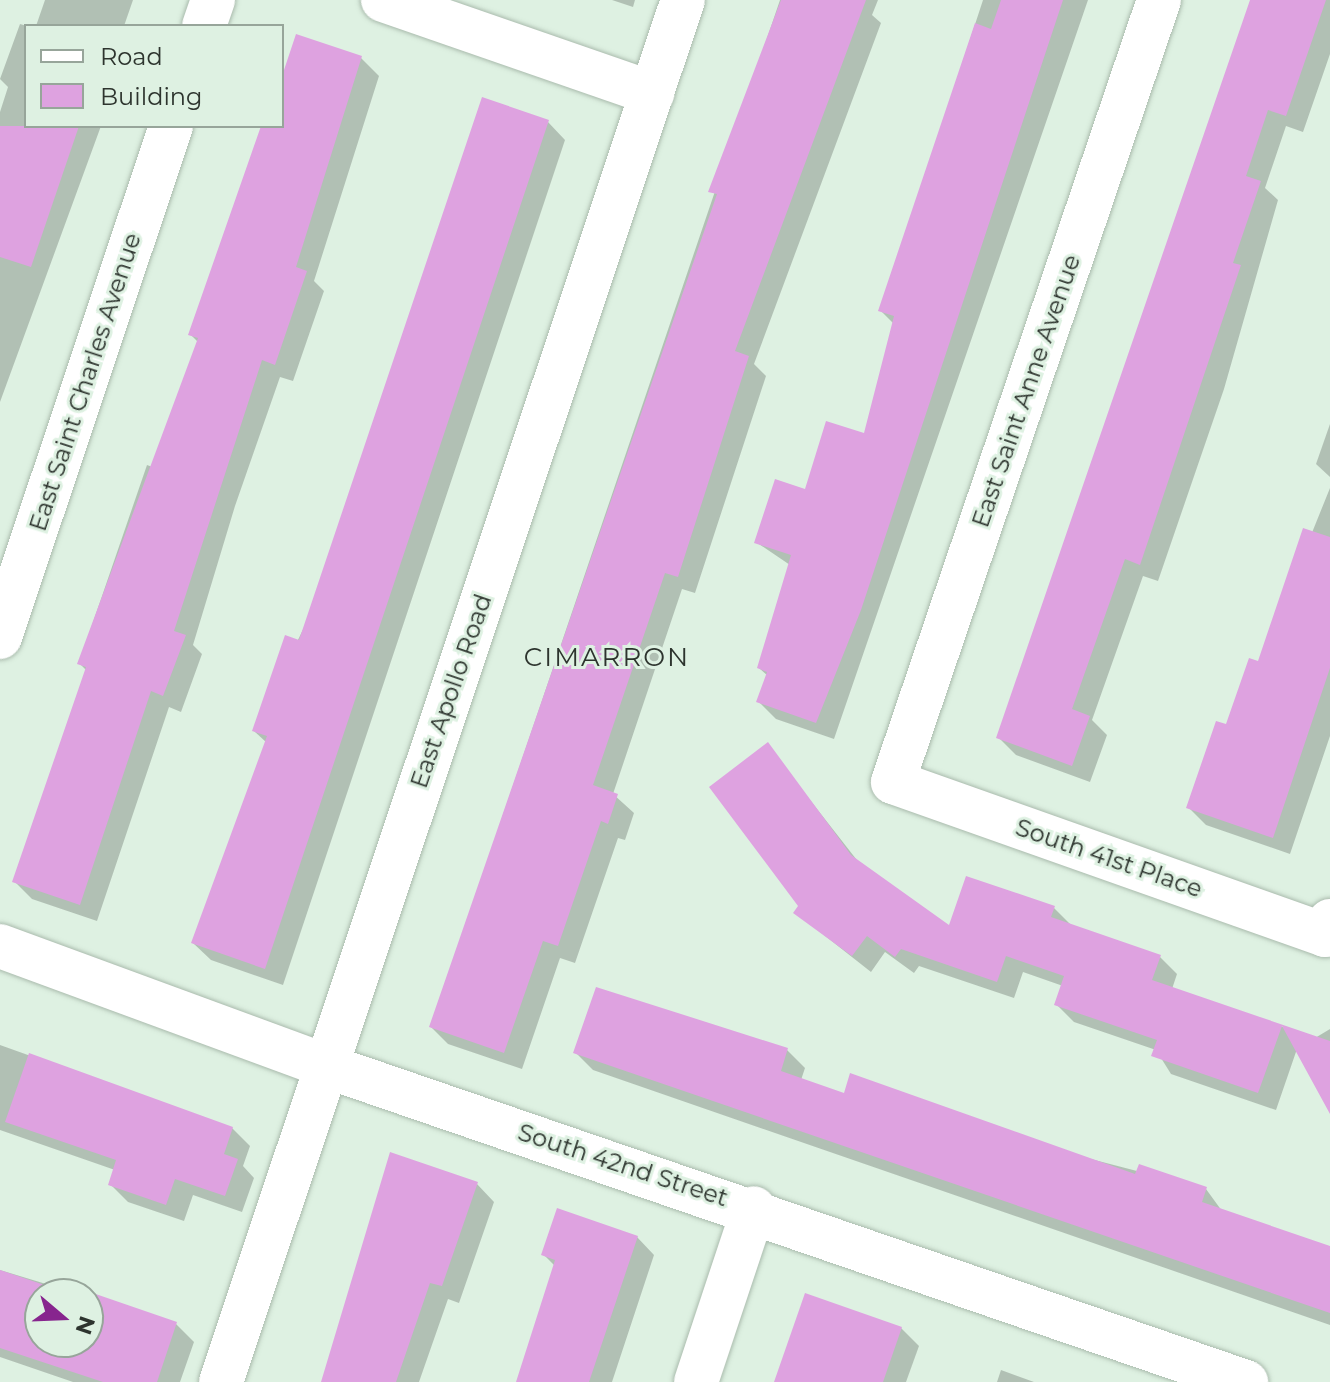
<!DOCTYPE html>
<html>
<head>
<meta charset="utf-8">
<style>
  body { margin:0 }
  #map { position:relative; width:1330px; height:1382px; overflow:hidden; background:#def1e2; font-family:Montserrat,sans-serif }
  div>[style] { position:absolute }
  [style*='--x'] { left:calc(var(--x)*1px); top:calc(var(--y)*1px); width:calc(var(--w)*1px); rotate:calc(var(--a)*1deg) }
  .shadow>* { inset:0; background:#0003 }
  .building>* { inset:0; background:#dea2e0 }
  .roads { filter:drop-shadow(0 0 2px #aabbad) drop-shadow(0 0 2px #aabbad) }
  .minor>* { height:44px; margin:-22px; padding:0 22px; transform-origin:22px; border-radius:22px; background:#fff }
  span { translate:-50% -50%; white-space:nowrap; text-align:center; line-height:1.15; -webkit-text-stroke:6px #def1e2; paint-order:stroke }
  .street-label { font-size:24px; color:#2d342e }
  .neighbourhood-label { font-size:26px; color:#2d342e; letter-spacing:2px }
  .legend { position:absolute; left:24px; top:24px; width:260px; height:104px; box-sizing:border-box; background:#def1e2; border:2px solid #97a59a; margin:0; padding:10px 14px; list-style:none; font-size:24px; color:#2d342e }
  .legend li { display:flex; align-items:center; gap:16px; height:40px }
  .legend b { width:40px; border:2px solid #97a59a }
  .north { position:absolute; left:24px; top:1278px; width:80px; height:80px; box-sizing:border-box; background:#def1e2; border:2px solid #97a59a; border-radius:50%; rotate:109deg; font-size:22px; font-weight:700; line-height:32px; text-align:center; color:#2d342e }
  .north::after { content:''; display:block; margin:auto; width:28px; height:36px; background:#87258e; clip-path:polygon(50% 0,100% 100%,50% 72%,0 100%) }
</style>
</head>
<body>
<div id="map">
  <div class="shadow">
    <div style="clip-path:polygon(45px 0,133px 0,124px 26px,36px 26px)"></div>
    <div style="clip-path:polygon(612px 0,635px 0,633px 7px)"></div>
    <div style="clip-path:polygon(780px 0,878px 0,872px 15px,881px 23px,754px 364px,766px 376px,695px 593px,682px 589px,613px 794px,634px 813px,625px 840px,618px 838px,575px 963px,560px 958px,522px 1069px,448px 1044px,431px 1027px)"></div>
    <div style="clip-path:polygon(983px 0,1088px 0,834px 739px,776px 719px,759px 702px,768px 676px,759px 668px,790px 565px,756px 542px,866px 436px,894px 324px,881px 311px)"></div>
    <div style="clip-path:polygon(1252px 0,1330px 0,1330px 54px,1303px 132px,1286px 126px,1265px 188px,1278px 200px,1224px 389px,1158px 581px,1143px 576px,1092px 720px,1107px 735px,1090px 782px,1016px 755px,999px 738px)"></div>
    <div style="clip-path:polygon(20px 24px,27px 26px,26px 126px,101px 126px,0 402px,0 112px,8px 87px,0 79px)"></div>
    <div style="clip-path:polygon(361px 58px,379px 76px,314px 281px,324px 291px,293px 381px,280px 377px,235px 506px,193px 645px,202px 654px,181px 712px,169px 707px,97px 921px,32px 899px,14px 881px,87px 671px,79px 663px,147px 465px,155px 468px,199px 343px,190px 334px,265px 126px,282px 126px,282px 80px)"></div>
    <div style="clip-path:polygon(548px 122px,565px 140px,283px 985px,211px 960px,193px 943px,267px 743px,254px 731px)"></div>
    <div style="clip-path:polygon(1330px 424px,1330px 477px,1316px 464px)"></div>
    <div style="clip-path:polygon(1330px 488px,1330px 736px,1290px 854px,1206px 825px,1189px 808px,1259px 664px)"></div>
    <div style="clip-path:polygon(767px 745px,860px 864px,950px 928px,1054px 908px,1071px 925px,1160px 957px,1177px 974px,1172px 989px,1315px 1038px,1330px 1029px,1330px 1104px,1297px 1049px,1276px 1110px,1171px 1074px,1156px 1050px,1074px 1022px,1057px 1005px,1063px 986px,1023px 972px,1014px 998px,919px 966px,914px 973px,885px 952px,871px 972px,796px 913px,800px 906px)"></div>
    <div style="clip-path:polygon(597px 989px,787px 1050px,805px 1068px,801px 1080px,845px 1095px,1206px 1189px,1222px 1211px,1330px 1248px,1330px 1325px,593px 1070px,575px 1052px)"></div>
    <div style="clip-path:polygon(0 1045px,232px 1128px,250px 1146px,243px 1166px,254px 1178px,242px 1212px,193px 1195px,184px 1221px,128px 1202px,110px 1184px,115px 1170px,0 1130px)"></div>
    <div style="clip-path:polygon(392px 1155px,477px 1184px,494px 1202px,459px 1303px,448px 1299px,419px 1382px,323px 1382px)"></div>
    <div style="clip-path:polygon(637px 1237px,654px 1255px,612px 1382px,517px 1382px,555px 1266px,543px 1254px)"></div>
    <div style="clip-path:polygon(0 1270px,79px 1294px,40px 1294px,40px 1342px,88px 1342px,176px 1324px,194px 1342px,180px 1382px,73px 1382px,0 1357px)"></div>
    <div style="clip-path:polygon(901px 1328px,919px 1346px,906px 1382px,780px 1382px)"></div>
    <div style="clip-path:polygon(1001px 1370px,1034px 1382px,997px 1382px)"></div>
  </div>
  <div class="building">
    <div style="clip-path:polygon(781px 0,866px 0,735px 351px,749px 356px,678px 577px,665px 573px,593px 785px,618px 794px,608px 824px,601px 821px,558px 946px,543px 941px,504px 1053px,429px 1027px,717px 194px,708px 192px)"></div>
    <div style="clip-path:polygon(1001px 0,1063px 0,861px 610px,816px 723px,756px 702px,767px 672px,757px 668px,791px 555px,754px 543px,775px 479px,805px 489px,826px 421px,864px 433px,894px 316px,878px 311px,975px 23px,991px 29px)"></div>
    <div style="clip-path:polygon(1250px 0,1326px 0,1286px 116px,1268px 110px,1246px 176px,1261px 181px,1233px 263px,1241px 265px,1140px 565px,1125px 559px,1072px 709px,1090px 716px,1072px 766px,996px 738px)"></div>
    <div style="clip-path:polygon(296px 34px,362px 56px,296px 267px,307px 271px,275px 365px,262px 360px,174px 631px,186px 635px,163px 696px,151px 691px,80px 905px,12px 882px,86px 667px,77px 664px,198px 338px,188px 335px,261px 126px,282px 126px,282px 76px)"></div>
    <div style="clip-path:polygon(482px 97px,549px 120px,265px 969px,191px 943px,267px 736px,252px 731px,285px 635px,299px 640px)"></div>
    <div style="clip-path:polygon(0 126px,79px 126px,31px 267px,0 257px)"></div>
    <div style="clip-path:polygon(1303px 528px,1330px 537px,1330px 668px,1273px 838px,1186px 808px,1216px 721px,1226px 724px,1249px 658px,1258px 661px)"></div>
    <div style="clip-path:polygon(768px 742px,851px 855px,949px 925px,966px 876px,1055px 906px,1051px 917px,1161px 955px,1152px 980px,1330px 1041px,1330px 1114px,1282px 1026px,1258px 1093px,1151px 1056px,1157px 1040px,1054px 1005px,1064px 976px,1006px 956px,997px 982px,901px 949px,895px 957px,867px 936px,852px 956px,793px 913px,798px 906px,709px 787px)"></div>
    <div style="clip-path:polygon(596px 987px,788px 1048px,781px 1071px,844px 1093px,850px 1073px,1135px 1174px,1139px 1164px,1207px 1187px,1202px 1202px,1330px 1246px,1330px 1313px,573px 1053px)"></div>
    <div style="clip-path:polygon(29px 1053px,233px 1127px,224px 1154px,238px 1159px,225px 1196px,175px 1179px,166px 1205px,108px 1185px,116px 1160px,5px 1122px)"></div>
    <div style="clip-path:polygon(390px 1152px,478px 1182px,442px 1286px,430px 1283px,396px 1382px,321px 1382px)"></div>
    <div style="clip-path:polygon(557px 1208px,638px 1236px,589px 1382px,516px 1382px,555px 1260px,541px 1255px)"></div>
    <div style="clip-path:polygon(0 1270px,71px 1294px,40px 1294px,40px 1342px,88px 1342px,84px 1290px,177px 1322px,157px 1382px,103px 1382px,0 1348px)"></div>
    <div style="clip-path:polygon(805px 1293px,902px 1327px,883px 1382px,774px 1382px)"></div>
  </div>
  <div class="roads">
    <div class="minor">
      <div style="--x:383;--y:0;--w:285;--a:19.1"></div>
      <div style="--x:1159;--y:0;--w:826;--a:108.79"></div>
      <div style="--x:893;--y:782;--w:458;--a:19.5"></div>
      <div style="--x:1325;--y:935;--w:15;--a:-70"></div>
      <div style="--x:204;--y:26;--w:28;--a:-71"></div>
      <div style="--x:0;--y:637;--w:539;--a:-71.5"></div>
      <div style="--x:0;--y:946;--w:347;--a:20.2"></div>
      <div style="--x:326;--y:1066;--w:973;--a:18.96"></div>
      <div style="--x:221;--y:1382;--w:1457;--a:-71.52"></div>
      <div style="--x:696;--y:1382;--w:183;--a:-71.6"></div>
    </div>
  </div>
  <div class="street-label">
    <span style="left:85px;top:382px;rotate:-72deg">East Saint Charles Avenue</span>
    <span style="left:1026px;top:391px;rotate:-71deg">East Saint Anne Avenue</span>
    <span style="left:451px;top:691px;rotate:-71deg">East Apollo Road</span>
    <span style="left:1109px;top:858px;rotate:19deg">South 41st Place</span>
    <span style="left:623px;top:1165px;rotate:18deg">South 42nd Street</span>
  </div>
  <div class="neighbourhood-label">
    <span style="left:607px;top:658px">CIMARRON</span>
  </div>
  <ul class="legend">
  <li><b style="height:10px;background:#fff"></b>Road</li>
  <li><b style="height:22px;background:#dea2e0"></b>Building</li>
  </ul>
  <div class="north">N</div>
</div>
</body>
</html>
